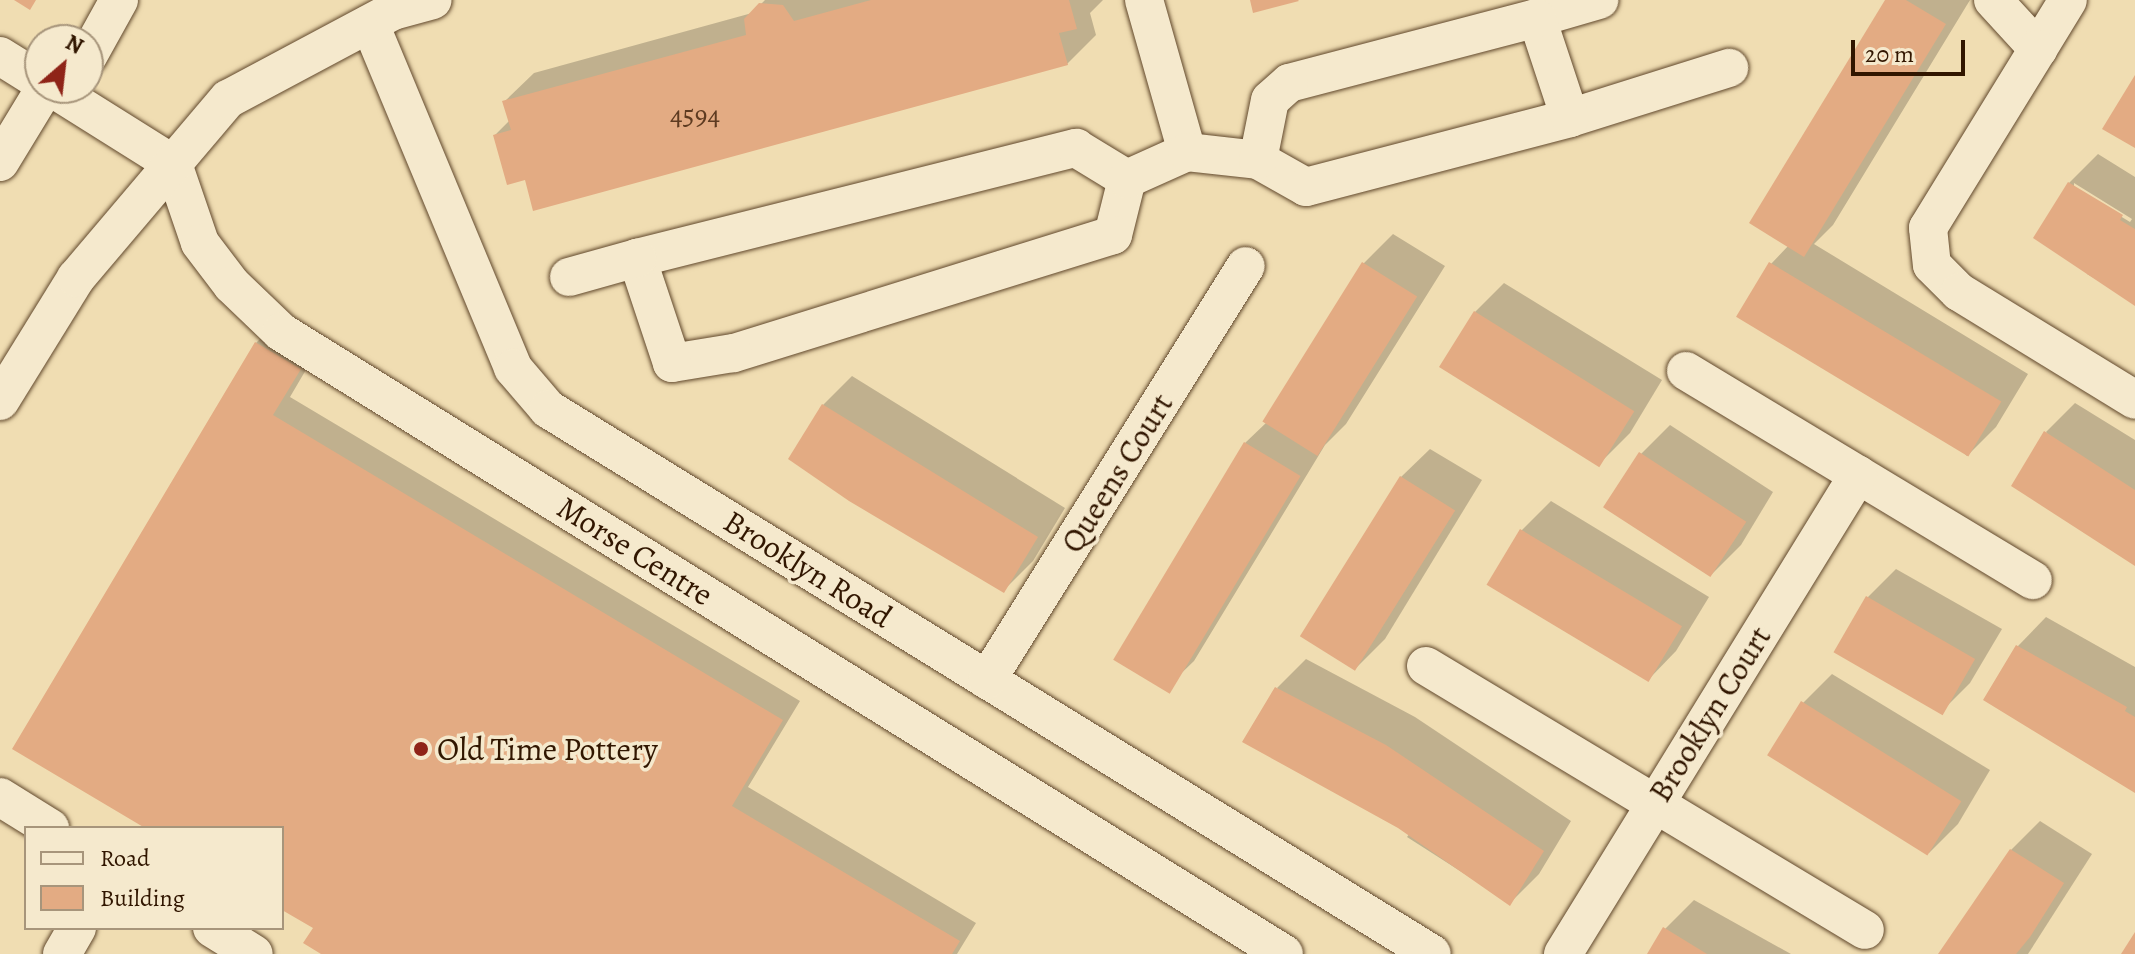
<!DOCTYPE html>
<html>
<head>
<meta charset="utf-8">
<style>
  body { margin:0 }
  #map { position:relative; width:2135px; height:954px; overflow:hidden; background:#f0ddb2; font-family:Alegreya,serif }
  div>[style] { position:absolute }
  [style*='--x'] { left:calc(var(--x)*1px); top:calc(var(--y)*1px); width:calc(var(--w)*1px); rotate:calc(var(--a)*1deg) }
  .shadow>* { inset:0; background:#0003 }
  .building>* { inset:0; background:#e3ab83; transform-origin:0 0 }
  .roads { filter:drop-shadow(0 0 2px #61482c) drop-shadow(0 0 2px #61482c) }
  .minor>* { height:38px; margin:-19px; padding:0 19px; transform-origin:19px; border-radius:19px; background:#f5e9cd }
  .dots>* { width:22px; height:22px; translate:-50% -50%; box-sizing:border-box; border:4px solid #f5e9cd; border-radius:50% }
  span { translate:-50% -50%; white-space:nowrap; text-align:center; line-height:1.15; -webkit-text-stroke:7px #f5e9cd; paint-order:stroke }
  .number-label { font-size:28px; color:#5e3b21 }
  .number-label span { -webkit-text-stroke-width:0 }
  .street-label { font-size:32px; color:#311600 }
  .poi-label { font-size:32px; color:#311600 }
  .left { translate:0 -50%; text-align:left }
  .legend { position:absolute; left:24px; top:826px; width:260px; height:104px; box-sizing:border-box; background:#f5e9cd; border:2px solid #a7957b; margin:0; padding:10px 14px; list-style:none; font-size:24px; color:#311600 }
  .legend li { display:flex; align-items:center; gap:16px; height:40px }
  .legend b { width:40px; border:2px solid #a7957b }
  .north { position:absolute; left:24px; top:24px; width:80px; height:80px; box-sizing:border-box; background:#f5e9cd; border:2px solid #a7957b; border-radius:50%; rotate:28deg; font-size:22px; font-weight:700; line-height:32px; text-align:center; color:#311600 }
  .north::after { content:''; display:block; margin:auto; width:28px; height:36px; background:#8f2418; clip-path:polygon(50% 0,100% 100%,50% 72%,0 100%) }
  .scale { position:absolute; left:1851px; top:40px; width:114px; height:36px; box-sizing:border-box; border:4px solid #311600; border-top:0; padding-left:10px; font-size:24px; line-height:28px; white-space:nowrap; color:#311600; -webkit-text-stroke:6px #f5e9cd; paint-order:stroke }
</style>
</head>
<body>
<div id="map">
  <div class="shadow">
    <div style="clip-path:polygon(765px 0,1103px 0,1090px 13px,1096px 35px,1067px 64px,526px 177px,495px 135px,510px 120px,505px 101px,534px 73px,752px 13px)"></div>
    <div style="clip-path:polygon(1887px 0,1970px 0,1833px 225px,1814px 244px,2028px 374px,1996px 427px,1967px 456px,1771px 264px,1789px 245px)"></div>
    <div style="clip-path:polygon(evenodd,2098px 154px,2135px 177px,2135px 302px,2087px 274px,2069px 183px,2098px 154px,2074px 183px,2132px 219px,2130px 222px,2074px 188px,2074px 183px)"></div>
    <div style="clip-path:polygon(1393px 234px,1445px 266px,1346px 424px,1325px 445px,1194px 661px,1165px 689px,1245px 443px,1267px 422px,1364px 263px)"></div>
    <div style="clip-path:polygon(1504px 283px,1662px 380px,1630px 433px,1601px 462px,1475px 312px)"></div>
    <div style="clip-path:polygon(274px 325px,317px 351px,290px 397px,800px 701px,748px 787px,976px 923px,957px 954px,325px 954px,315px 927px,282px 907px,282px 828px,149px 828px,256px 343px)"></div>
    <div style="clip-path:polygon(852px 376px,1065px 508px,1033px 561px,1004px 590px,823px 405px)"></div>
    <div style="clip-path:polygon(2075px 403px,2135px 440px,2135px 562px,2046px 432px)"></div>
    <div style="clip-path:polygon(1670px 425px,1773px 492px,1741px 545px,1712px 574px,1641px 454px)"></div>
    <div style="clip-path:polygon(1430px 449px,1482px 480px,1385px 639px,1356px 668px,1401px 477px)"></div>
    <div style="clip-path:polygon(1551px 501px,1709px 597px,1676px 651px,1648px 680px,1489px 583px,1522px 530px)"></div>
    <div style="clip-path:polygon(1896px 569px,2002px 629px,1970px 683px,1941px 712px,1867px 598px)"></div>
    <div style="clip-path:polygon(2046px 617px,2135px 667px,2135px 791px,1985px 699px,2018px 646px)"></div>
    <div style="clip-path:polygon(1306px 659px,1415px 717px,1571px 821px,1539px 874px,1510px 903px,1407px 837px,1410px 833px,1277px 688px)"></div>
    <div style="clip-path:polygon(1832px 674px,1990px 770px,1958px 824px,1929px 853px,1803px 703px)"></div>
    <div style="clip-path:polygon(2040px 821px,2092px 854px,2028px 954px,1943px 954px,2011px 850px)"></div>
    <div style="clip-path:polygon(1694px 900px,1791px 954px,1649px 954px,1665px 929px)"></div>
  </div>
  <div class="building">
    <div style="clip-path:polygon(14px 0,36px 0,30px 10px)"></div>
    <div style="clip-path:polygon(871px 0,1069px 0,1077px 29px,1059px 33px,1068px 65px,533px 211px,525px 180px,507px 185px,493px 135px,511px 130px,502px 101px,746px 35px,744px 19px,759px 3px,783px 5px,794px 21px)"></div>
    <div style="clip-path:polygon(1250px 0,1298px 0,1299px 1px,1253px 13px)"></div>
    <div style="clip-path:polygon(1885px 0,1906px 0,1946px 24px,1804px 257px,1749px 223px)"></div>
    <div style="clip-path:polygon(2135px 75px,2135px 148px,2102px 129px)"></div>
    <div style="clip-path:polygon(2068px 182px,2123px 215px,2120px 220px,2135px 229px,2135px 306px,2033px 238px)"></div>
    <div style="left:1362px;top:262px;width:65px;height:188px;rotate:32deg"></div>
    <div style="left:1769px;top:262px;width:271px;height:64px;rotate:31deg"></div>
    <div style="left:1474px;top:311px;width:189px;height:66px;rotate:32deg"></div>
    <div style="clip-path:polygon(255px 342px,301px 369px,273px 415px,783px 720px,732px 806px,960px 941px,952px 954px,321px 954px,303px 943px,313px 928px,282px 910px,282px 828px,145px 828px,12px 749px)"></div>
    <div style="clip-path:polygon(822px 404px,1038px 537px,1004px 593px,849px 501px,788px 459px)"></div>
    <div style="clip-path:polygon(2044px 431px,2135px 490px,2135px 566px,2011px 486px)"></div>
    <div style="left:1244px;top:442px;width:66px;height:254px;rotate:31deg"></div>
    <div style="left:1639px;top:452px;width:128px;height:66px;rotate:33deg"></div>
    <div style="left:1400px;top:476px;width:65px;height:189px;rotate:32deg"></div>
    <div style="left:1520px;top:529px;width:189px;height:65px;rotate:31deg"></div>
    <div style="left:1866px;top:596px;width:126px;height:65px;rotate:30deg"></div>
    <div style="clip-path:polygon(2016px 645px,2127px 707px,2125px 711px,2135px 717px,2135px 793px,1983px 700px)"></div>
    <div style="clip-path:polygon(1275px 687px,1386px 745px,1544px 851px,1510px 906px,1398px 828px,1242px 742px)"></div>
    <div style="left:1801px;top:701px;width:189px;height:64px;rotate:32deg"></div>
    <div style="clip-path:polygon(2010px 849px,2064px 883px,2030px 937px,2016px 954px,1938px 954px)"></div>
    <div style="clip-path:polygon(1663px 927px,1707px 954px,1647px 954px)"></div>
    <div style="clip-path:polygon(2135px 932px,2135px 954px,2121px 954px)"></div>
  </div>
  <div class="roads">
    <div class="minor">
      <div style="--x:1144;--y:0;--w:158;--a:74.2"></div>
      <div style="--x:1993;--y:0;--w:67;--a:47.4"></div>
      <div style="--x:2038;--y:49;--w:57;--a:-58.5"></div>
      <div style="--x:1537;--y:18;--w:65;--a:-16.2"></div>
      <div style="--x:370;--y:24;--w:373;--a:67.4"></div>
      <div style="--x:513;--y:368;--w:54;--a:49.5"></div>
      <div style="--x:548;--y:409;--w:1038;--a:31.65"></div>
      <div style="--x:2038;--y:49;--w:210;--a:121.6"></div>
      <div style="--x:1928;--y:228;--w:37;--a:84"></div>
      <div style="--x:1932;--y:265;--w:38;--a:45"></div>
      <div style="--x:1959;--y:292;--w:206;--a:31.5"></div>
      <div style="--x:0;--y:56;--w:47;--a:32"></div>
      <div style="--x:88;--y:56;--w:64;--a:-61"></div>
      <div style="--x:52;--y:88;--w:143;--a:32.1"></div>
      <div style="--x:173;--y:164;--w:83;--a:71.1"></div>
      <div style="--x:200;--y:243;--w:53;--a:52.7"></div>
      <div style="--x:232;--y:285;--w:68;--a:43.8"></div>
      <div style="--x:281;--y:332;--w:1180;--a:31.8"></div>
      <div style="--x:1570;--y:118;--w:167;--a:-17.5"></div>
      <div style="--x:0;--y:162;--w:87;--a:-58.7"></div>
      <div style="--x:1127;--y:179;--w:58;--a:104"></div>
      <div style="--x:1113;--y:235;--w:398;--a:162.7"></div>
      <div style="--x:733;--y:353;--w:62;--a:170.7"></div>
      <div style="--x:672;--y:363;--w:111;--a:-108.4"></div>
      <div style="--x:637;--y:258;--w:453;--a:-14.1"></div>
      <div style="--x:1076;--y:148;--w:60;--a:31.3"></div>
      <div style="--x:1127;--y:179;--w:66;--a:-24.2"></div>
      <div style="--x:1187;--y:152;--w:71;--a:6.4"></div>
      <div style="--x:1258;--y:160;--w:55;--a:29.4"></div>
      <div style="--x:1306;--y:187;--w:273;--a:-14.6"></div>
      <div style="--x:1570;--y:118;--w:105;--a:-108.3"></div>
      <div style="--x:1537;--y:18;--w:256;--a:165.3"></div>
      <div style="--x:1289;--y:83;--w:25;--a:138"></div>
      <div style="--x:1270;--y:100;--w:61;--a:101.3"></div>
      <div style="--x:569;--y:277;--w:71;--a:-15.6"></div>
      <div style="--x:1686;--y:371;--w:405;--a:31.1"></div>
      <div style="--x:0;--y:401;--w:145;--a:-58.3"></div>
      <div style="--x:76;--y:278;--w:235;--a:-49.7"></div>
      <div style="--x:228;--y:99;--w:187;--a:-28.1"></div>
      <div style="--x:393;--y:11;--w:41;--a:-15.4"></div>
      <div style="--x:1426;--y:666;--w:512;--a:31.02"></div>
      <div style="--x:987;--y:680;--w:488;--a:-58"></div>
      <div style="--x:0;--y:797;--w:59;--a:31.8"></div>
      <div style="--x:212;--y:928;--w:49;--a:31.8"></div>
      <div style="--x:62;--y:954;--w:30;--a:-60"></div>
      <div style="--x:1563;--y:954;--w:563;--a:-58.37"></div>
    </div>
  </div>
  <div class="dots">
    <div style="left:421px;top:749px;background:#8f2418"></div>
  </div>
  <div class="number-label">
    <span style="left:695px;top:115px">4594</span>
  </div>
  <div class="street-label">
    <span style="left:1117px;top:473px;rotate:-58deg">Queens Court</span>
    <span style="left:635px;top:551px;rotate:32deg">Morse Centre</span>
    <span style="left:808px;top:569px;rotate:32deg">Brooklyn Road</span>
    <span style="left:1710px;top:714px;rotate:-58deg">Brooklyn Court</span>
  </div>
  <div class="poi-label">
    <span class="left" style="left:437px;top:749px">Old Time Pottery</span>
  </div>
  <ul class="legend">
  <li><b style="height:10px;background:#f5e9cd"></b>Road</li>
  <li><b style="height:22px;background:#e3ab83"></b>Building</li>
  </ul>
  <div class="north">N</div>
  <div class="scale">20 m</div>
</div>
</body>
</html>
